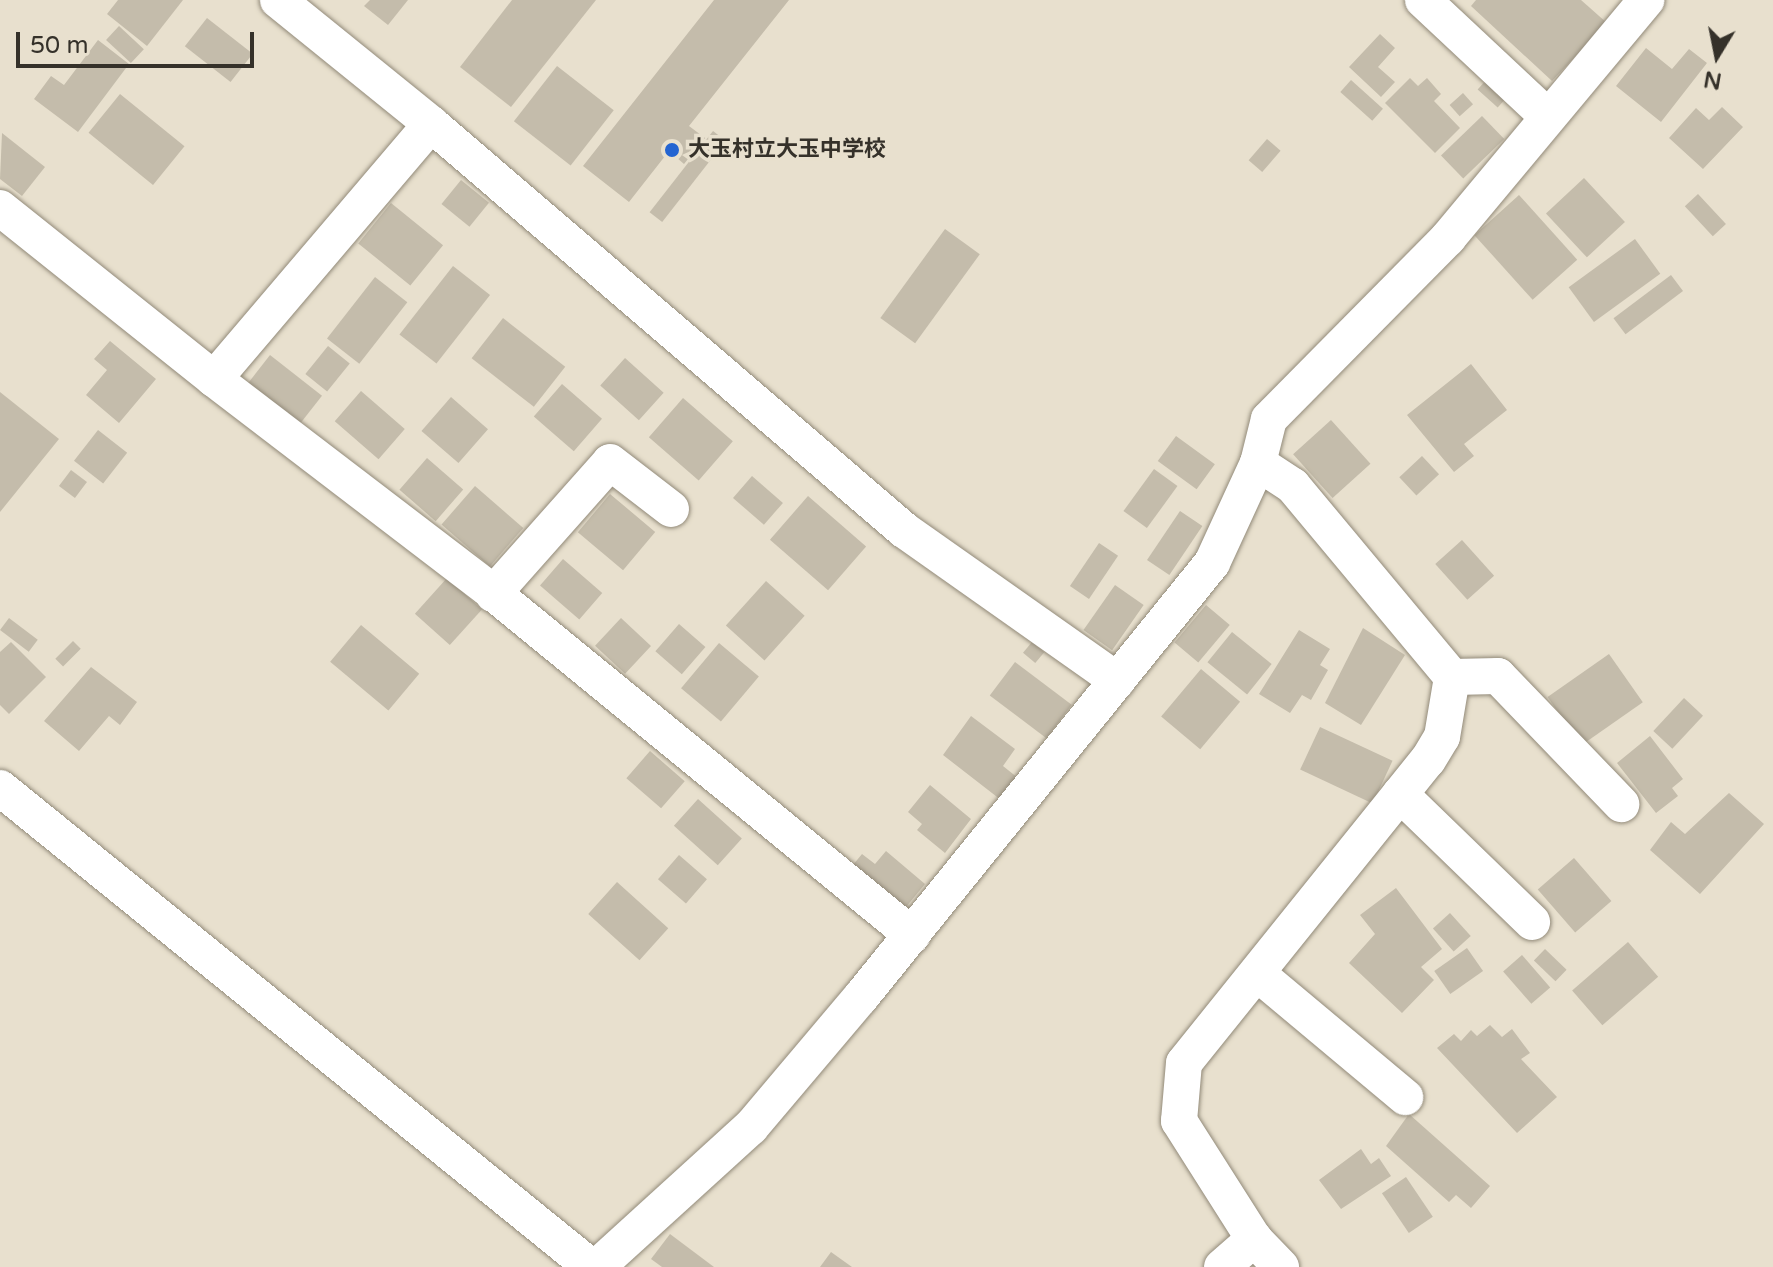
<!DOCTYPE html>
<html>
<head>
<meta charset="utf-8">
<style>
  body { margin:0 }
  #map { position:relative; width:1773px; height:1267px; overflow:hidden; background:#e8e0ce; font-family:"Varela Round","Noto Sans JP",sans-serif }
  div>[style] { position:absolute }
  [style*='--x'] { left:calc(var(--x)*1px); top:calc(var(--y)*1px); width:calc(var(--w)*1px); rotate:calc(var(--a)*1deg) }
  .building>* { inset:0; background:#c4bcab; transform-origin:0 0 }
  .roads { filter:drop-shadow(0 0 2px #928a79) drop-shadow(0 0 2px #928a79) }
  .minor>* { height:36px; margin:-18px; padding:0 18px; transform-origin:18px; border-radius:18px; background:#fff }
  .dots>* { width:22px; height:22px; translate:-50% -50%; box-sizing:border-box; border:4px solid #e8e0ce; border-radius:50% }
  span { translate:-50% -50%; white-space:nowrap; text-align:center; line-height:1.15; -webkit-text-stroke:7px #e8e0ce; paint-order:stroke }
  .poi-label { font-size:22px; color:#35312a; font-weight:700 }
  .left { translate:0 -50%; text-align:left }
  .north { position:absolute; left:1677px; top:16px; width:80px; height:80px; -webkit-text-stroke:6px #e8e0ce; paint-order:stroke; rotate:190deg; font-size:22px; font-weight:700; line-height:32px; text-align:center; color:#35312a }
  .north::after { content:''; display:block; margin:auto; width:28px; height:36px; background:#35312a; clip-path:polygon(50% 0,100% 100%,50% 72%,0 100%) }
  .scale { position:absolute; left:16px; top:32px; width:238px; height:36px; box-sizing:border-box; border:4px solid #35312a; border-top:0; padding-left:10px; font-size:24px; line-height:28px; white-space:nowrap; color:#35312a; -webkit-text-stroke:6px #e8e0ce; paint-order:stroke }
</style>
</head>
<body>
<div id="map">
  <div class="building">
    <div style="clip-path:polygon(118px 0,183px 0,147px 46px,107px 14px)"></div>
    <div style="clip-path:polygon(370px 0,408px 0,388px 25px,364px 6px)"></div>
    <div style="clip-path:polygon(512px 0,596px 0,511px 107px,460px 67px)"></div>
    <div style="clip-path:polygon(714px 0,789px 0,689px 126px,705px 138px,684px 164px,669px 151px,629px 202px,583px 166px)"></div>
    <div style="clip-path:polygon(1476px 0,1581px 0,1607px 23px,1552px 81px,1471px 6px)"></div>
    <div style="left:207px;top:18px;width:58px;height:36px;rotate:38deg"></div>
    <div style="left:119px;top:26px;width:34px;height:19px;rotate:43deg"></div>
    <div style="clip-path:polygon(1380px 34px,1395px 48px,1378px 67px,1395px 82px,1381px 97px,1349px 67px)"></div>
    <div style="clip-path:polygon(98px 40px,129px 64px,78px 132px,34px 99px,51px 76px,64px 85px)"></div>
    <div style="clip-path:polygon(1646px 48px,1672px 69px,1689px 49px,1707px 63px,1661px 122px,1616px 86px)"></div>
    <div style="left:557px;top:66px;width:72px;height:70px;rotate:38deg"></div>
    <div style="clip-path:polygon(1410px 78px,1418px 86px,1427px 78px,1441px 94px,1434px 101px,1460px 128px,1435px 153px,1385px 103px)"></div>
    <div style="left:1487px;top:79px;width:27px;height:14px;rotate:42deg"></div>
    <div style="left:1351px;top:80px;width:43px;height:16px;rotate:42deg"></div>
    <div style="left:1463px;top:93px;width:15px;height:18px;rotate:48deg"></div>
    <div style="left:120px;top:94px;width:83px;height:50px;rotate:39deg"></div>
    <div style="clip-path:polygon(1722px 107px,1743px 127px,1703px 169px,1669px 138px,1696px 108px,1709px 120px)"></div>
    <div style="left:1482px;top:116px;width:32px;height:57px;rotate:46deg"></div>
    <div style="left:713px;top:131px;width:16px;height:103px;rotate:38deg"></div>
    <div style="clip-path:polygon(2px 133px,45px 167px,22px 196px,0 179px)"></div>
    <div style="left:1267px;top:139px;width:18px;height:28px;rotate:41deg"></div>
    <div style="left:1584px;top:178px;width:60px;height:52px;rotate:47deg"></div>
    <div style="left:461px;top:180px;width:36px;height:31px;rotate:39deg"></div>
    <div style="left:1698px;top:194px;width:41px;height:18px;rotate:47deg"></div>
    <div style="left:1519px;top:195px;width:87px;height:60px;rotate:48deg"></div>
    <div style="left:391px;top:203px;width:67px;height:52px;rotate:39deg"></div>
    <div style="left:945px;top:229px;width:43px;height:110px;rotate:36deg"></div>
    <div style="left:1635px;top:239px;width:43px;height:82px;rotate:54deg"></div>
    <div style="left:453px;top:266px;width:47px;height:87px;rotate:38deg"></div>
    <div style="left:1671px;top:275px;width:20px;height:72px;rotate:53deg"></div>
    <div style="left:375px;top:277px;width:41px;height:78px;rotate:38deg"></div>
    <div style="left:503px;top:318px;width:79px;height:51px;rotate:38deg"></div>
    <div style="clip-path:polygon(110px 341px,156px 379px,119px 423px,86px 395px,107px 370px,94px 359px)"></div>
    <div style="left:328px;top:346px;width:28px;height:36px;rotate:39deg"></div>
    <div style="left:270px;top:355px;width:66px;height:37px;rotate:38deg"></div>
    <div style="left:625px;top:358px;width:52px;height:37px;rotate:42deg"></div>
    <div style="clip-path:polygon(1471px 364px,1507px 410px,1464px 444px,1474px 456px,1454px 472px,1407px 415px)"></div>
    <div style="left:562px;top:384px;width:53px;height:43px;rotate:41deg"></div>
    <div style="left:361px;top:391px;width:58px;height:40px;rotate:41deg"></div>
    <div style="clip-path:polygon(0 392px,59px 439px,0 512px)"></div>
    <div style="left:451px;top:397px;width:49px;height:45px;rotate:41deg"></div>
    <div style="left:683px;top:398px;width:66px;height:52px;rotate:41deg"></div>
    <div style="left:1331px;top:420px;width:59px;height:51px;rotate:48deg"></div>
    <div style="left:98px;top:430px;width:37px;height:39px;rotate:38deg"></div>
    <div style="left:1176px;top:436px;width:48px;height:31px;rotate:36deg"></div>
    <div style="left:1422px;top:456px;width:25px;height:31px;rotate:47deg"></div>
    <div style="left:427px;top:458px;width:48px;height:42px;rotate:41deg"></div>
    <div style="left:1154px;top:469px;width:29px;height:52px;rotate:36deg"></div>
    <div style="left:71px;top:470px;width:20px;height:20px;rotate:37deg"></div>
    <div style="left:752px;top:476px;width:41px;height:29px;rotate:41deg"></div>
    <div style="left:475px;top:486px;width:64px;height:51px;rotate:41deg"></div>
    <div style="left:610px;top:494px;width:59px;height:50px;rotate:40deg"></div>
    <div style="left:808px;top:496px;width:77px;height:58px;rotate:41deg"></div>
    <div style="left:1180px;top:511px;width:27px;height:59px;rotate:34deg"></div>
    <div style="left:1462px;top:540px;width:48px;height:36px;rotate:48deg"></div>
    <div style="left:1099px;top:543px;width:23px;height:52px;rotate:34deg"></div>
    <div style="left:563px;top:559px;width:52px;height:35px;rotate:41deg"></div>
    <div style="left:447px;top:578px;width:47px;height:48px;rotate:42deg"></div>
    <div style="left:766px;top:581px;width:52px;height:60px;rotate:42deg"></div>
    <div style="left:1115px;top:585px;width:35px;height:55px;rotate:35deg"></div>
    <div style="left:1206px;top:605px;width:31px;height:49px;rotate:40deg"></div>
    <div style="left:9px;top:618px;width:36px;height:15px;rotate:37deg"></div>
    <div style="left:621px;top:618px;width:41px;height:38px;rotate:43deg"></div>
    <div style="left:679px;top:624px;width:35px;height:36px;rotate:41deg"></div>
    <div style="left:361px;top:625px;width:76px;height:48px;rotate:40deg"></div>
    <div style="clip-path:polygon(1363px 628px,1405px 655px,1361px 725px,1325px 703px)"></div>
    <div style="clip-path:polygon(1299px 630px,1330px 649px,1320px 665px,1328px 670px,1311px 700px,1302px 695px,1290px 713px,1259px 694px)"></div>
    <div style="left:1232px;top:632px;width:51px;height:39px;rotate:39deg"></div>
    <div style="left:73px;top:641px;width:11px;height:25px;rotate:45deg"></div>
    <div style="clip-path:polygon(11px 642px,46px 677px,9px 714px,0 705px,0 652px)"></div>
    <div style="left:1032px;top:642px;width:16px;height:14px;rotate:40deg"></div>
    <div style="left:719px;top:643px;width:52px;height:59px;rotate:40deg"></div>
    <div style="left:1609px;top:654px;width:59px;height:75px;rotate:55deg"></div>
    <div style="left:1015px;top:662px;width:71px;height:42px;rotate:37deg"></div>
    <div style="clip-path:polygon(91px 667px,137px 702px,120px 725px,109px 716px,79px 751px,44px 721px)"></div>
    <div style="left:1201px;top:669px;width:51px;height:62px;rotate:40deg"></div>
    <div style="left:1684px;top:698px;width:26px;height:45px;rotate:43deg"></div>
    <div style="clip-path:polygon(971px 716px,1015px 749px,1003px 766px,1018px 778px,1001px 800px,943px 755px)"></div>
    <div style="left:1320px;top:727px;width:80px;height:47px;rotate:25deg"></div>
    <div style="clip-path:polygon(1650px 736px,1683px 779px,1672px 788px,1678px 796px,1656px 813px,1617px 763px)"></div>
    <div style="left:650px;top:751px;width:46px;height:36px;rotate:41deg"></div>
    <div style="clip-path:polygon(930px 785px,971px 819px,945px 853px,917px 830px,922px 824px,908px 812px)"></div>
    <div style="clip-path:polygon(1729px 793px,1764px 824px,1700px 894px,1650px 850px,1671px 822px,1685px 834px)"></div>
    <div style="left:698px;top:799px;width:59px;height:36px;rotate:42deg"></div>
    <div style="clip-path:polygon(886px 851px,925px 884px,901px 913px,848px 871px,862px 854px,875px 864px)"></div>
    <div style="left:679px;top:855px;width:37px;height:32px;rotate:41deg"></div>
    <div style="left:1574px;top:858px;width:57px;height:48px;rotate:49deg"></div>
    <div style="left:617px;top:882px;width:69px;height:43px;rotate:42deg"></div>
    <div style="clip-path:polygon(1396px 888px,1442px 949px,1421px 967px,1434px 980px,1402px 1013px,1349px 963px,1375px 934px,1360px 915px)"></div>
    <div style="left:1450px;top:913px;width:31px;height:23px;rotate:48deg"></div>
    <div style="left:1628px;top:942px;width:46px;height:74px;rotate:49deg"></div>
    <div style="left:1467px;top:948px;width:28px;height:40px;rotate:55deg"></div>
    <div style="left:1545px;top:949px;width:30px;height:16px;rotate:44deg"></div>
    <div style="left:1522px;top:955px;width:43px;height:25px;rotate:49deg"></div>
    <div style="clip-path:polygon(1490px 1025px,1502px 1037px,1512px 1029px,1530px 1053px,1521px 1059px,1557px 1097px,1517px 1133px,1437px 1048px,1454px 1034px,1461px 1041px,1471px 1030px,1477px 1036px)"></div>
    <div style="clip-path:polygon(1409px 1114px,1490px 1186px,1471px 1208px,1456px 1195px,1449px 1202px,1386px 1146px)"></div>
    <div style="clip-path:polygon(1361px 1149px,1371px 1164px,1379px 1158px,1391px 1176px,1341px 1209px,1319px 1180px)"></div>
    <div style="left:1406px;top:1177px;width:48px;height:29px;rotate:56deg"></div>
    <div style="clip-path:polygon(670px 1234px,714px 1267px,662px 1267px,651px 1259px)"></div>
    <div style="clip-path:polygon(831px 1252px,852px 1267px,820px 1267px)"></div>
  </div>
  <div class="roads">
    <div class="minor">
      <div style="--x:278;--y:0;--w:197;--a:39"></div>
      <div style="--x:431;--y:124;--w:623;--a:40.64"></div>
      <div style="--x:904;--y:530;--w:261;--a:35.2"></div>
      <div style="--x:1423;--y:0;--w:171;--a:43.1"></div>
      <div style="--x:0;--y:208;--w:274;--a:38.6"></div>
      <div style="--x:214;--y:379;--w:335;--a:-49.6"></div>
      <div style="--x:214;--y:379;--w:349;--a:37.4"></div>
      <div style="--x:491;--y:591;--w:544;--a:39.25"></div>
      <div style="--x:493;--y:594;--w:176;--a:-48.4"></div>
      <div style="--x:610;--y:462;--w:77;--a:37.6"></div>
      <div style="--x:1452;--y:677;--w:46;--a:-1.2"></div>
      <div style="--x:1498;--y:676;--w:178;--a:46.1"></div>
      <div style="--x:0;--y:788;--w:761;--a:39.02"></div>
      <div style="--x:1400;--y:794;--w:184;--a:44.1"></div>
      <div style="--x:1258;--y:974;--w:192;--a:39.9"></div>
      <div style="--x:1254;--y:1239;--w:39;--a:46"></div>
      <div style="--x:597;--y:1267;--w:208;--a:-42.3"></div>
      <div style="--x:751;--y:1127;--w:170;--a:-49.8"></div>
      <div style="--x:861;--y:997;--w:558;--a:-51.04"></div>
      <div style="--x:1212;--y:563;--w:110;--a:-65.3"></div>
      <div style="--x:1258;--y:463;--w:45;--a:-76"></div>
      <div style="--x:1269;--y:419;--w:255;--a:-45.3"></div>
      <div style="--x:1448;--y:238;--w:310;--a:-50.2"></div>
      <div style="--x:1222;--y:1267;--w:43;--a:-41.2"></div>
      <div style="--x:1254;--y:1239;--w:140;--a:-122.4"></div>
      <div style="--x:1179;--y:1121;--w:58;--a:-85.1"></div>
      <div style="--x:1184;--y:1063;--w:389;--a:-51.2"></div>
      <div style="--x:1428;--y:760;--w:27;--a:-59"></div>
      <div style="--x:1442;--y:737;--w:61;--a:-80.5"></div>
      <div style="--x:1452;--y:677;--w:249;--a:-129.8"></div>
      <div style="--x:1293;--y:486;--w:42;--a:-146.7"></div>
    </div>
  </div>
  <div class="dots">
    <div style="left:672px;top:150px;background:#2364d1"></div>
  </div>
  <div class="poi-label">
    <span class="left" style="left:688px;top:150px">大玉村立大玉中学校</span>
  </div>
  <div class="north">N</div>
  <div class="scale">50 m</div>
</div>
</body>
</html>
